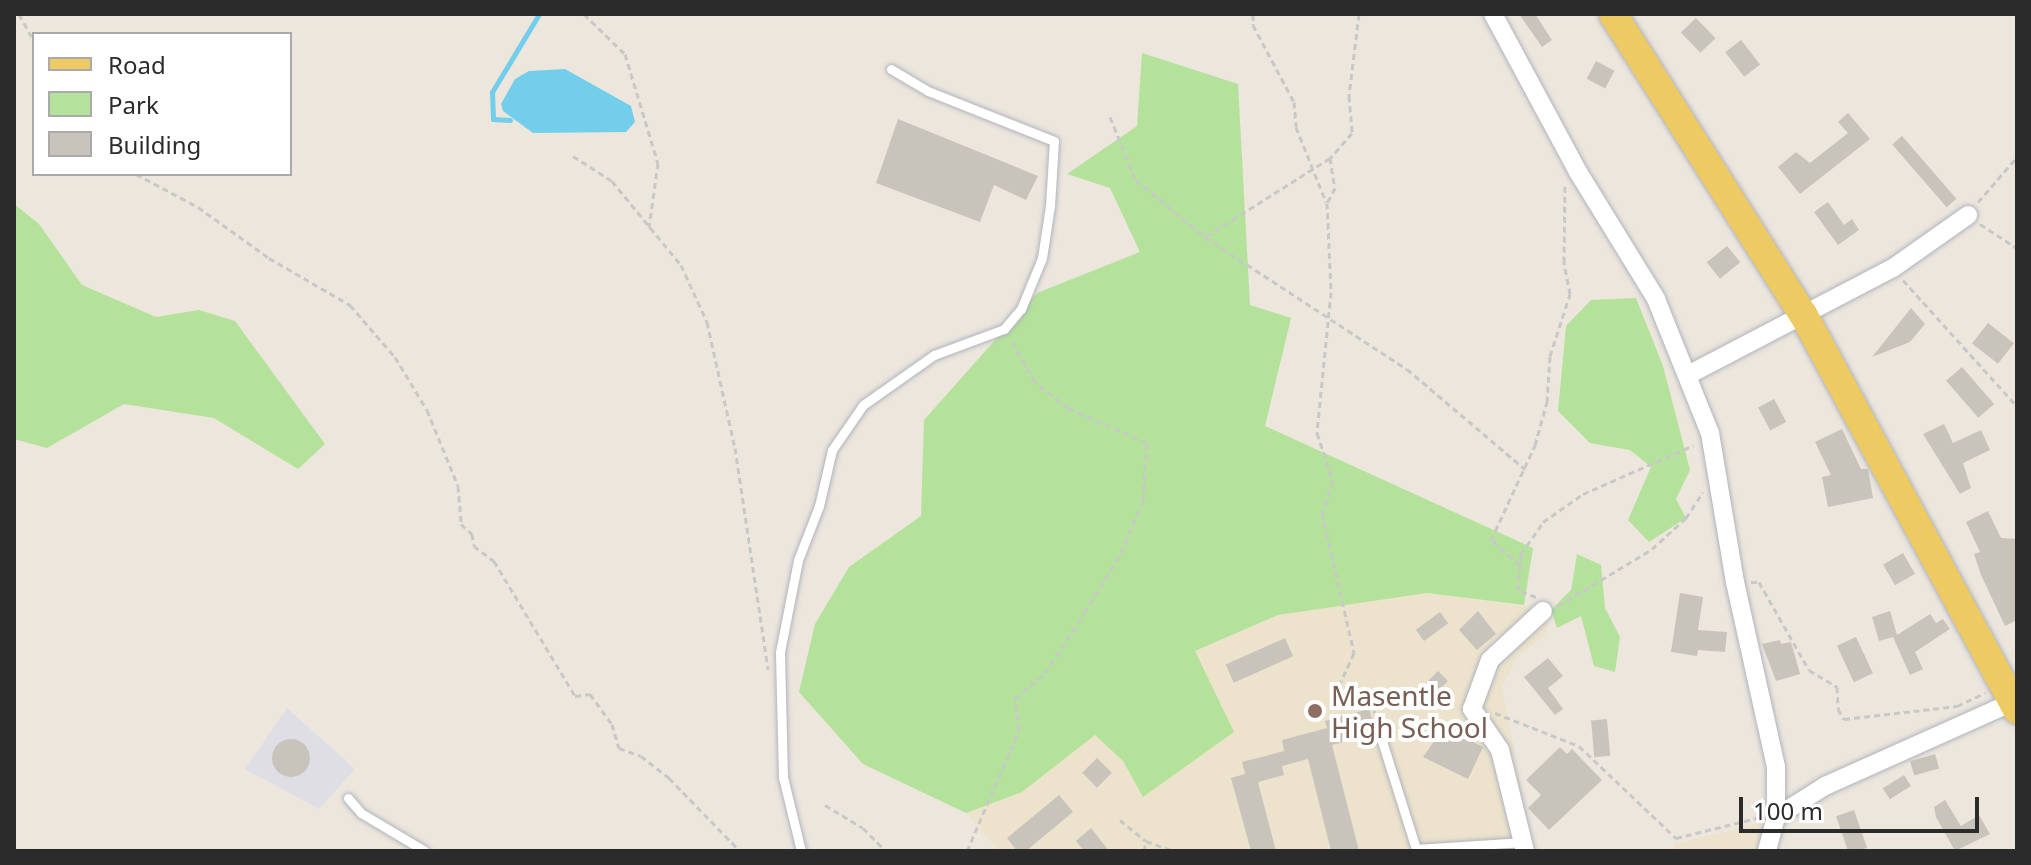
<!DOCTYPE html>
<html>
<head>
<meta charset="utf-8">
<style>
  body { margin:0 }
  #map { position:relative; width:2031px; height:865px; overflow:hidden; background:#ece6dd; font-family:"Noto Sans",sans-serif }
  div>[style] { position:absolute }
  [style*='--x'] { left:calc(var(--x)*1px); top:calc(var(--y)*1px); width:calc(var(--w)*1px); rotate:calc(var(--a)*1deg) }
  .industrial>* { inset:0; background:#e0dee5 }
  .education>* { inset:0; background:#ede3cd }
  .green>* { inset:0; background:#b4e29b }
  .water>* { inset:0; background:#73ceec }
  .stream>* { height:5px; margin:-2.5px; padding:0 2.5px; transform-origin:2.5px; border-radius:2.5px; background:#73ceec }
  .building>* { inset:0; background:#c8c4bc; transform-origin:0 0 }
  .round { border-radius:50% }
  .path>* { height:3px; margin-top:-1.5px; transform-origin:0; background:repeating-linear-gradient(90deg,#c8c8c8 0 6px,transparent 0 10px) }
  .roads { filter:drop-shadow(0 0 2px #b1b4be) drop-shadow(0 0 2px #b1b4be) }
  .lane>* { height:9px; margin:-4.5px; padding:0 4.5px; transform-origin:4.5px; border-radius:4.5px; background:#fff }
  .street>* { height:18px; margin:-9px; padding:0 9px; transform-origin:9px; border-radius:9px; background:#fff }
  .primary>* { height:28px; margin:-14px; padding:0 14px; transform-origin:14px; border-radius:14px; background:#edca62 }
  .dots>* { width:22px; height:22px; translate:-50% -50%; box-sizing:border-box; border:4px solid #fff; border-radius:50% }
  span { translate:-50% -50%; white-space:nowrap; text-align:center; line-height:1.15; -webkit-text-stroke:8px #fff; paint-order:stroke }
  .education-label { font-size:28px; color:#785e54 }
  .left { translate:0 -50%; text-align:left }
  .frame { position:absolute; inset:0; border:16px solid #2b2b2b; pointer-events:none }
  .legend { position:absolute; left:32px; top:32px; width:260px; height:144px; box-sizing:border-box; background:#fff; border:2px solid #aaa; margin:0; padding:10px 14px; list-style:none; font-size:24px; color:#2b2b2b }
  .legend li { display:flex; align-items:center; gap:16px; height:40px }
  .legend b { width:40px; border:2px solid #aaa }
  .scale { position:absolute; left:1739px; top:797px; width:240px; height:36px; box-sizing:border-box; border:4px solid #2b2b2b; border-top:0; padding-left:10px; font-size:24px; line-height:28px; white-space:nowrap; color:#2b2b2b; -webkit-text-stroke:6px #fff; paint-order:stroke }
</style>
</head>
<body>
<div id="map">
  <div class="industrial">
    <div style="clip-path:polygon(287px 708px,355px 769px,319px 809px,245px 769px)"></div>
  </div>
  <div class="education">
    <div style="clip-path:polygon(1427px 593px,1551px 610px,1545px 635px,1516px 659px,1502px 687px,1533px 851px,999px 851px,966px 813px,1022px 792px,1194px 651px,1278px 615px)"></div>
    <div style="clip-path:polygon(1768px 821px,1760px 851px,1674px 851px,1674px 844px)"></div>
  </div>
  <div class="green">
    <div style="clip-path:polygon(1142px 53px,1238px 84px,1250px 305px,1291px 318px,1265px 426px,1533px 548px,1524px 605px,1427px 593px,1278px 615px,1195px 651px,1234px 732px,1143px 797px,1123px 761px,1095px 735px,1022px 792px,966px 813px,863px 764px,799px 692px,815px 624px,849px 567px,921px 516px,924px 420px,1037px 293px,1140px 252px,1110px 188px,1067px 174px,1137px 126px)"></div>
    <div style="clip-path:polygon(14px 204px,39px 224px,82px 285px,156px 317px,199px 310px,235px 321px,325px 444px,298px 469px,214px 418px,124px 404px,47px 448px,14px 439px)"></div>
    <div style="clip-path:polygon(1636px 298px,1663px 366px,1690px 470px,1676px 499px,1686px 518px,1649px 542px,1628px 520px,1651px 467px,1630px 450px,1590px 443px,1558px 411px,1566px 326px,1591px 300px)"></div>
    <div style="clip-path:polygon(1577px 554px,1601px 565px,1605px 608px,1620px 637px,1615px 672px,1594px 666px,1581px 616px,1557px 628px,1551px 610px,1571px 590px)"></div>
  </div>
  <div class="water">
    <div style="clip-path:polygon(565px 69px,631px 106px,635px 122px,626px 132px,533px 133px,503px 111px,501px 104px,515px 79px,529px 71px)"></div>
  </div>
  <div class="stream">
    <div style="--x:510;--y:120;--w:17;--a:-177"></div>
    <div style="--x:493;--y:119;--w:27;--a:-92"></div>
    <div style="--x:492;--y:92;--w:91;--a:-58.9"></div>
  </div>
  <div class="building">
    <div style="clip-path:polygon(1519px 14px,1535px 14px,1552px 40px,1542px 47px)"></div>
    <div style="left:1696px;top:18px;width:28px;height:21px;rotate:46deg"></div>
    <div style="left:1741px;top:40px;width:31px;height:20px;rotate:52deg"></div>
    <div style="left:1596px;top:61px;width:21px;height:20px;rotate:28deg"></div>
    <div style="clip-path:polygon(1848px 113px,1870px 139px,1800px 194px,1778px 167px,1796px 152px,1810px 163px,1848px 133px,1838px 122px)"></div>
    <div style="clip-path:polygon(898px 119px,1038px 176px,1026px 200px,994px 185px,980px 222px,876px 183px)"></div>
    <div style="left:1902px;top:136px;width:83px;height:13px;rotate:49deg"></div>
    <div style="clip-path:polygon(1828px 202px,1844px 225px,1852px 219px,1859px 230px,1838px 245px,1814px 212px)"></div>
    <div style="left:1727px;top:246px;width:21px;height:26px;rotate:51deg"></div>
    <div style="clip-path:polygon(1911px 308px,1925px 324px,1910px 342px,1872px 357px)"></div>
    <div style="left:1988px;top:323px;width:33px;height:26px;rotate:38deg"></div>
    <div style="left:1962px;top:367px;width:49px;height:21px;rotate:49deg"></div>
    <div style="left:1774px;top:399px;width:26px;height:18px;rotate:62deg"></div>
    <div style="clip-path:polygon(1944px 424px,1953px 443px,1981px 430px,1990px 450px,1963px 463px,1971px 488px,1960px 494px,1923px 434px)"></div>
    <div style="clip-path:polygon(1842px 429px,1861px 469px,1868px 469px,1873px 498px,1828px 507px,1822px 477px,1831px 475px,1815px 442px)"></div>
    <div style="clip-path:polygon(1988px 511px,2001px 538px,2017px 539px,2017px 620px,2005px 626px,1981px 575px,1974px 554px,1980px 552px,1966px 522px)"></div>
    <div style="left:1903px;top:553px;width:24px;height:23px;rotate:60deg"></div>
    <div style="clip-path:polygon(1680px 593px,1703px 597px,1698px 630px,1727px 632px,1725px 652px,1698px 650px,1697px 656px,1671px 652px)"></div>
    <div style="clip-path:polygon(1478px 611px,1496px 634px,1477px 650px,1459px 630px)"></div>
    <div style="clip-path:polygon(1890px 611px,1897px 635px,1930px 614px,1936px 623px,1943px 619px,1950px 629px,1915px 652px,1923px 669px,1910px 675px,1893px 637px,1879px 641px,1872px 617px)"></div>
    <div style="left:1440px;top:612px;width:14px;height:30px;rotate:54deg"></div>
    <div style="left:1856px;top:637px;width:40px;height:21px;rotate:65deg"></div>
    <div style="left:1285px;top:638px;width:20px;height:65px;rotate:66deg"></div>
    <div style="clip-path:polygon(1780px 640px,1781px 644px,1791px 642px,1800px 674px,1776px 681px,1762px 644px)"></div>
    <div style="clip-path:polygon(1548px 658px,1563px 676px,1548px 688px,1563px 709px,1555px 715px,1524px 677px)"></div>
    <div style="left:1438px;top:671px;width:14px;height:42px;rotate:45deg"></div>
    <div style="clip-path:polygon(1369px 709px,1376px 733px,1332px 745px,1359px 851px,1331px 851px,1308px 759px,1282px 766px,1284px 775px,1258px 782px,1276px 851px,1251px 851px,1231px 778px,1245px 774px,1242px 762px,1284px 751px,1282px 740px,1327px 728px,1325px 721px)"></div>
    <div style="left:1607px;top:719px;width:37px;height:16px;rotate:85deg"></div>
    <div style="clip-path:polygon(1444px 727px,1483px 747px,1468px 779px,1423px 757px)"></div>
    <div class="round" style="left:272px;top:739px;width:38px;height:38px"></div>
    <div style="clip-path:polygon(1560px 747px,1567px 754px,1572px 749px,1602px 780px,1549px 830px,1528px 808px,1541px 795px,1526px 780px)"></div>
    <div style="left:1935px;top:754px;width:15px;height:26px;rotate:74deg"></div>
    <div style="left:1097px;top:758px;width:21px;height:21px;rotate:45deg"></div>
    <div style="left:1904px;top:775px;width:13px;height:25px;rotate:58deg"></div>
    <div style="clip-path:polygon(1059px 795px,1073px 812px,1026px 851px,1017px 851px,1007px 838px)"></div>
    <div style="clip-path:polygon(1945px 800px,1961px 826px,1979px 815px,1990px 834px,1955px 851px,1936px 817px,1934px 807px)"></div>
    <div style="left:1854px;top:810px;width:40px;height:19px;rotate:71deg"></div>
    <div style="clip-path:polygon(1091px 828px,1109px 851px,1084px 851px,1076px 841px)"></div>
  </div>
  <div class="path">
    <div style="--x:19;--y:14;--w:31;--a:61"></div>
    <div style="--x:584;--y:14;--w:57;--a:44.3"></div>
    <div style="--x:625;--y:54;--w:114;--a:73.2"></div>
    <div style="--x:658;--y:163;--w:65;--a:98"></div>
    <div style="--x:1253;--y:14;--w:11;--a:90"></div>
    <div style="--x:1253;--y:25;--w:87;--a:62"></div>
    <div style="--x:1294;--y:102;--w:25;--a:85"></div>
    <div style="--x:1296;--y:127;--w:81;--a:68.2"></div>
    <div style="--x:1359;--y:14;--w:83;--a:97"></div>
    <div style="--x:1349;--y:96;--w:37;--a:85"></div>
    <div style="--x:1352;--y:133;--w:33;--a:131"></div>
    <div style="--x:1330;--y:158;--w:30;--a:81"></div>
    <div style="--x:1335;--y:188;--w:17;--a:118"></div>
    <div style="--x:1327;--y:203;--w:89;--a:87.4"></div>
    <div style="--x:1331;--y:292;--w:142;--a:95.7"></div>
    <div style="--x:1317;--y:433;--w:51;--a:71.6"></div>
    <div style="--x:1333;--y:481;--w:34;--a:109"></div>
    <div style="--x:1322;--y:513;--w:144;--a:77.1"></div>
    <div style="--x:1354;--y:653;--w:43;--a:114.8"></div>
    <div style="--x:1336;--y:692;--w:20;--a:37"></div>
    <div style="--x:1352;--y:704;--w:20;--a:-9"></div>
    <div style="--x:1372;--y:701;--w:30;--a:76"></div>
    <div style="--x:1110;--y:117;--w:68;--a:67.6"></div>
    <div style="--x:1136;--y:180;--w:89;--a:39.6"></div>
    <div style="--x:573;--y:156;--w:46;--a:32.7"></div>
    <div style="--x:612;--y:181;--w:109;--a:50.6"></div>
    <div style="--x:681;--y:265;--w:63;--a:65.5"></div>
    <div style="--x:707;--y:322;--w:129;--a:77.5"></div>
    <div style="--x:735;--y:448;--w:224;--a:81.5"></div>
    <div style="--x:1330;--y:158;--w:148;--a:147.7"></div>
    <div style="--x:1205;--y:237;--w:241;--a:33.2"></div>
    <div style="--x:1407;--y:369;--w:155;--a:40.3"></div>
    <div style="--x:136;--y:174;--w:70;--a:28"></div>
    <div style="--x:198;--y:207;--w:87;--a:35.7"></div>
    <div style="--x:269;--y:258;--w:94;--a:30.1"></div>
    <div style="--x:350;--y:305;--w:69;--a:49.1"></div>
    <div style="--x:395;--y:357;--w:62;--a:58.9"></div>
    <div style="--x:427;--y:410;--w:82;--a:67.8"></div>
    <div style="--x:458;--y:486;--w:38;--a:85"></div>
    <div style="--x:461;--y:524;--w:15;--a:42"></div>
    <div style="--x:472;--y:534;--w:12;--a:81"></div>
    <div style="--x:474;--y:546;--w:25;--a:37"></div>
    <div style="--x:494;--y:561;--w:157;--a:59"></div>
    <div style="--x:575;--y:696;--w:15;--a:-8"></div>
    <div style="--x:590;--y:694;--w:37;--a:54"></div>
    <div style="--x:612;--y:724;--w:25;--a:74"></div>
    <div style="--x:619;--y:748;--w:23;--a:20"></div>
    <div style="--x:641;--y:756;--w:36;--a:38"></div>
    <div style="--x:669;--y:778;--w:102;--a:45.8"></div>
    <div style="--x:1978;--y:202;--w:60;--a:-49.1"></div>
    <div style="--x:1980;--y:224;--w:44;--a:33"></div>
    <div style="--x:1903;--y:280;--w:170;--a:47.9"></div>
    <div style="--x:1520;--y:565;--w:38;--a:-139"></div>
    <div style="--x:1491;--y:540;--w:105;--a:-65.1"></div>
    <div style="--x:1535;--y:445;--w:45;--a:-74.4"></div>
    <div style="--x:1547;--y:402;--w:46;--a:-86.3"></div>
    <div style="--x:1550;--y:356;--w:65;--a:-72.1"></div>
    <div style="--x:1570;--y:294;--w:33;--a:-101"></div>
    <div style="--x:1564;--y:262;--w:79;--a:-89.3"></div>
    <div style="--x:1751;--y:582;--w:8;--a:0"></div>
    <div style="--x:1759;--y:582;--w:101;--a:60.4"></div>
    <div style="--x:1809;--y:670;--w:33;--a:31"></div>
    <div style="--x:1837;--y:687;--w:22;--a:87"></div>
    <div style="--x:1838;--y:709;--w:12;--a:59"></div>
    <div style="--x:1844;--y:719;--w:114;--a:-6.6"></div>
    <div style="--x:1957;--y:706;--w:31;--a:-25"></div>
    <div style="--x:1536;--y:597;--w:19;--a:-159"></div>
    <div style="--x:1518;--y:590;--w:36;--a:-85"></div>
    <div style="--x:1521;--y:554;--w:39;--a:-55"></div>
    <div style="--x:1543;--y:522;--w:49;--a:-35"></div>
    <div style="--x:1583;--y:494;--w:121;--a:-23.8"></div>
    <div style="--x:1558;--y:606;--w:110;--a:-31.2"></div>
    <div style="--x:1652;--y:549;--w:46;--a:-42.4"></div>
    <div style="--x:1686;--y:518;--w:31;--a:-57"></div>
    <div style="--x:1495;--y:713;--w:90;--a:21.4"></div>
    <div style="--x:1579;--y:746;--w:134;--a:43.5"></div>
    <div style="--x:1676;--y:838;--w:83;--a:-13.9"></div>
    <div style="--x:825;--y:805;--w:44;--a:31.2"></div>
    <div style="--x:863;--y:828;--w:33;--a:45"></div>
    <div style="--x:1120;--y:820;--w:33;--a:39"></div>
    <div style="--x:1146;--y:841;--w:29;--a:20"></div>
    <div style="--x:967;--y:851;--w:132;--a:-66.7"></div>
    <div style="--x:1019;--y:730;--w:31;--a:-97"></div>
    <div style="--x:1015;--y:699;--w:40;--a:-41"></div>
    <div style="--x:1045;--y:673;--w:72;--a:-57"></div>
    <div style="--x:1084;--y:613;--w:70;--a:-58.3"></div>
    <div style="--x:1121;--y:553;--w:57;--a:-67.5"></div>
    <div style="--x:1143;--y:500;--w:57;--a:-86"></div>
    <div style="--x:1147;--y:443;--w:86;--a:-156.1"></div>
    <div style="--x:1068;--y:408;--w:42;--a:-141.8"></div>
    <div style="--x:1035;--y:382;--w:48;--a:-119.7"></div>
    <div style="--x:1144;--y:851;--w:10;--a:-79"></div>
  </div>
  <div class="roads">
    <div class="lane">
      <div style="--x:1382;--y:741;--w:113;--a:72.5"></div>
      <div style="--x:1416;--y:849;--w:108;--a:-3.7"></div>
      <div style="--x:348;--y:798;--w:20;--a:49"></div>
      <div style="--x:361;--y:813;--w:74;--a:30.7"></div>
      <div style="--x:801;--y:851;--w:76;--a:-103.7"></div>
      <div style="--x:783;--y:777;--w:125;--a:-91.4"></div>
      <div style="--x:780;--y:652;--w:94;--a:-78.9"></div>
      <div style="--x:798;--y:560;--w:58;--a:-68.7"></div>
      <div style="--x:819;--y:506;--w:57;--a:-76.9"></div>
      <div style="--x:832;--y:450;--w:55;--a:-55.4"></div>
      <div style="--x:863;--y:405;--w:87;--a:-35.2"></div>
      <div style="--x:934;--y:355;--w:75;--a:-20.4"></div>
      <div style="--x:1004;--y:329;--w:26;--a:-50"></div>
      <div style="--x:1021;--y:309;--w:55;--a:-67.6"></div>
      <div style="--x:1042;--y:258;--w:53;--a:-81.3"></div>
      <div style="--x:1050;--y:206;--w:65;--a:-86.5"></div>
      <div style="--x:1054;--y:141;--w:136;--a:-158.4"></div>
      <div style="--x:928;--y:91;--w:43;--a:-149.3"></div>
    </div>
    <div class="street">
      <div style="--x:1493;--y:14;--w:179;--a:61.7"></div>
      <div style="--x:1578;--y:172;--w:149;--a:58.4"></div>
      <div style="--x:1656;--y:299;--w:144;--a:68.1"></div>
      <div style="--x:1710;--y:433;--w:151;--a:80.5"></div>
      <div style="--x:1735;--y:582;--w:189;--a:77.5"></div>
      <div style="--x:1776;--y:767;--w:50;--a:90"></div>
      <div style="--x:1776;--y:817;--w:35;--a:105"></div>
      <div style="--x:1688;--y:375;--w:231;--a:-27.6"></div>
      <div style="--x:1893;--y:268;--w:92;--a:-35.2"></div>
      <div style="--x:1776;--y:817;--w:58;--a:-32.3"></div>
      <div style="--x:1825;--y:786;--w:206;--a:-24.1"></div>
      <div style="--x:1525;--y:851;--w:104;--a:-103.9"></div>
      <div style="--x:1500;--y:750;--w:50;--a:-124.3"></div>
      <div style="--x:1472;--y:709;--w:52;--a:-69.8"></div>
      <div style="--x:1490;--y:660;--w:72;--a:-42.8"></div>
    </div>
    <div class="primary">
      <div style="--x:1613;--y:14;--w:355;--a:57.7"></div>
      <div style="--x:1803;--y:314;--w:450;--a:61.6"></div>
    </div>
  </div>
  <div class="dots">
    <div style="left:1315px;top:711px;background:#8d6e63"></div>
  </div>
  <div class="education-label">
    <span class="left" style="left:1331px;top:711px">Masentle<br>High School</span>
  </div>
  <div class="frame"></div>
  <ul class="legend">
  <li><b style="height:10px;background:#edca62"></b>Road</li>
  <li><b style="height:22px;background:#b4e29b"></b>Park</li>
  <li><b style="height:22px;background:#c8c4bc"></b>Building</li>
  </ul>
  <div class="scale">100 m</div>
</div>
</body>
</html>
